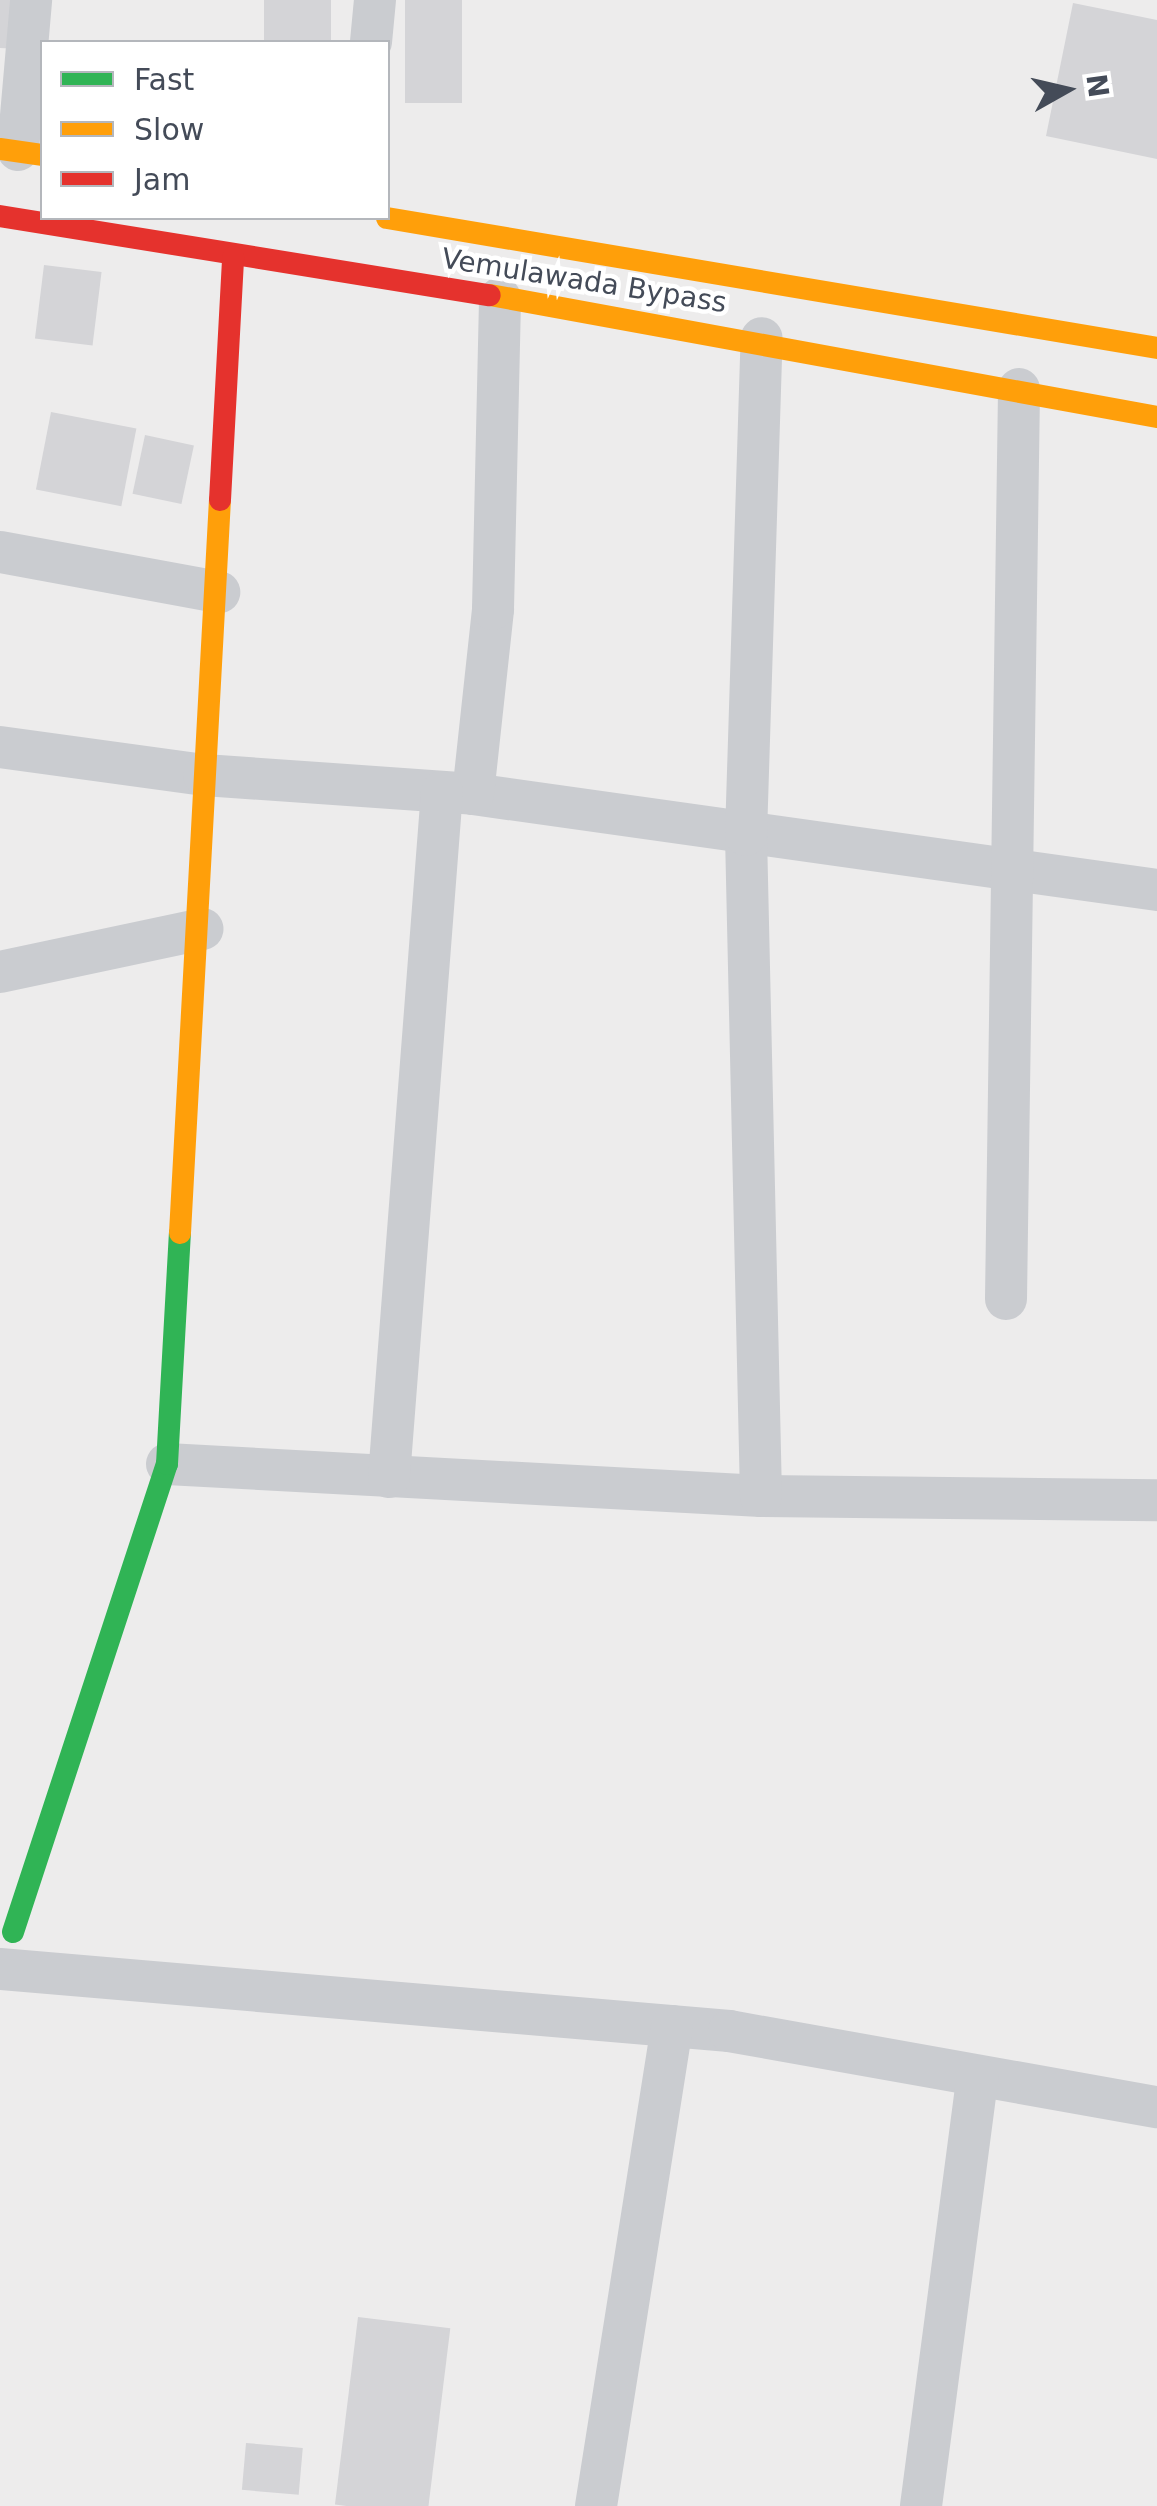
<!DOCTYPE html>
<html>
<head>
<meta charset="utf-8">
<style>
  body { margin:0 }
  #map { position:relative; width:1157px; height:2506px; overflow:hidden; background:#edecec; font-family:"DejaVu Sans",sans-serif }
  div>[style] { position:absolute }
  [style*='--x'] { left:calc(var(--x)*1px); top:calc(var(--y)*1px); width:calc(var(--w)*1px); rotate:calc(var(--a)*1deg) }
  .building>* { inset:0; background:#d4d4d7; transform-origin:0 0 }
  .street>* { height:42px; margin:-21px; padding:0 21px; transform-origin:21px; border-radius:21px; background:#caccd0 }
  .fast>* { height:22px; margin:-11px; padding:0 11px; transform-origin:11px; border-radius:11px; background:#30b455 }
  .slow>* { height:22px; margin:-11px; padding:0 11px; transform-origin:11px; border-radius:11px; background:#ff9f0a }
  .jam>* { height:22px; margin:-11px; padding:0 11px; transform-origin:11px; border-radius:11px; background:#e5322d }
  span { translate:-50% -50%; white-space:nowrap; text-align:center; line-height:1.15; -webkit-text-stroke:9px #fff; paint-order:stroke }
  .street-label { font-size:28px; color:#444b58 }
  .legend { position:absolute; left:40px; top:40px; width:350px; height:180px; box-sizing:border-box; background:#fff; border:2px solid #b4b7bc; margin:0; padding:12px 18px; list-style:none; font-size:30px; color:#444b58 }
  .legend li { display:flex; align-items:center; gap:20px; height:50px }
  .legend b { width:50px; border:2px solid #b4b7bc }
  .north { position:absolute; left:1017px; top:40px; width:100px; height:100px; -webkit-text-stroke:8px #fff; paint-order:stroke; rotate:82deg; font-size:28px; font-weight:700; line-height:40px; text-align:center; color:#444b58 }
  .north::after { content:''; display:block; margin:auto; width:35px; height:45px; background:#444b58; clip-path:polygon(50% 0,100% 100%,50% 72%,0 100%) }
</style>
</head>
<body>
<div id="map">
  <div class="building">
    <div style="clip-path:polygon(0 0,23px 0,20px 49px,0 48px)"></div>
    <div style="left:264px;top:0;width:67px;height:42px"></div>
    <div style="left:405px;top:0;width:57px;height:103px"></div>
    <div style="clip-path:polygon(1073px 3px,1157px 20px,1157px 159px,1046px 136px)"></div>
    <div style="left:44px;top:265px;width:58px;height:74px;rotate:7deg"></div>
    <div style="left:51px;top:412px;width:87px;height:79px;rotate:11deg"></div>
    <div style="left:145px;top:435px;width:50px;height:60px;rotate:12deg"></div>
    <div style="left:358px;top:2317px;width:93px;height:189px;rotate:7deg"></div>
    <div style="left:246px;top:2443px;width:57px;height:47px;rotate:5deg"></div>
  </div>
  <div class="street">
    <div style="--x:371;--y:42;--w:42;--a:-84.6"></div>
    <div style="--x:18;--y:150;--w:151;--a:-85"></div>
    <div style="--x:0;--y:552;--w:223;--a:10.4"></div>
    <div style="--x:0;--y:747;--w:206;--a:7.8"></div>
    <div style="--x:204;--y:775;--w:270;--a:4"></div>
    <div style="--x:473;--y:794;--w:691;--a:7.99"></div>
    <div style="--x:473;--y:794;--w:186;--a:-83.8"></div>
    <div style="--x:493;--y:609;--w:311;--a:-88.7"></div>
    <div style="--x:0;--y:972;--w:207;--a:-12"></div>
    <div style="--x:1006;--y:1299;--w:910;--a:-89.18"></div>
    <div style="--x:167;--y:1464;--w:595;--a:3.08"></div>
    <div style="--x:761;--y:1496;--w:396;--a:0.6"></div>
    <div style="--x:389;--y:1477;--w:687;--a:-85.58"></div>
    <div style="--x:761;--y:1496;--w:661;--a:-91.3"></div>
    <div style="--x:746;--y:835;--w:497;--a:-88.2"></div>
    <div style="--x:0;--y:1969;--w:732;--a:4.86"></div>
    <div style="--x:729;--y:2031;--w:435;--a:10.1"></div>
    <div style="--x:596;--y:2506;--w:486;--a:-81"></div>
    <div style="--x:921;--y:2506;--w:432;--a:-82.5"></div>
  </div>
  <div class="fast">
    <div style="--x:13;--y:1932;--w:493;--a:-71.8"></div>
    <div style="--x:167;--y:1464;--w:231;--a:-86.8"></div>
  </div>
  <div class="slow">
    <div style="--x:0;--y:149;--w:42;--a:8.1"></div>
    <div style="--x:387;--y:218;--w:781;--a:9.58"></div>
    <div style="--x:490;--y:295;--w:678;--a:10.37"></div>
    <div style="--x:180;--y:1233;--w:734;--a:-86.88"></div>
  </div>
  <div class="jam">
    <div style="--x:0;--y:216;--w:496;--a:9.2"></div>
    <div style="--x:220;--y:500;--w:243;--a:-86.9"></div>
  </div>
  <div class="street-label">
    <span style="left:584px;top:281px;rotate:9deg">Vemulawada Bypass</span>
  </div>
  <ul class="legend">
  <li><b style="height:12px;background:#30b455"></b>Fast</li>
  <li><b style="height:12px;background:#ff9f0a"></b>Slow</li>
  <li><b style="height:12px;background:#e5322d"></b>Jam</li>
  </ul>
  <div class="north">N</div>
</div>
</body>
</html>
